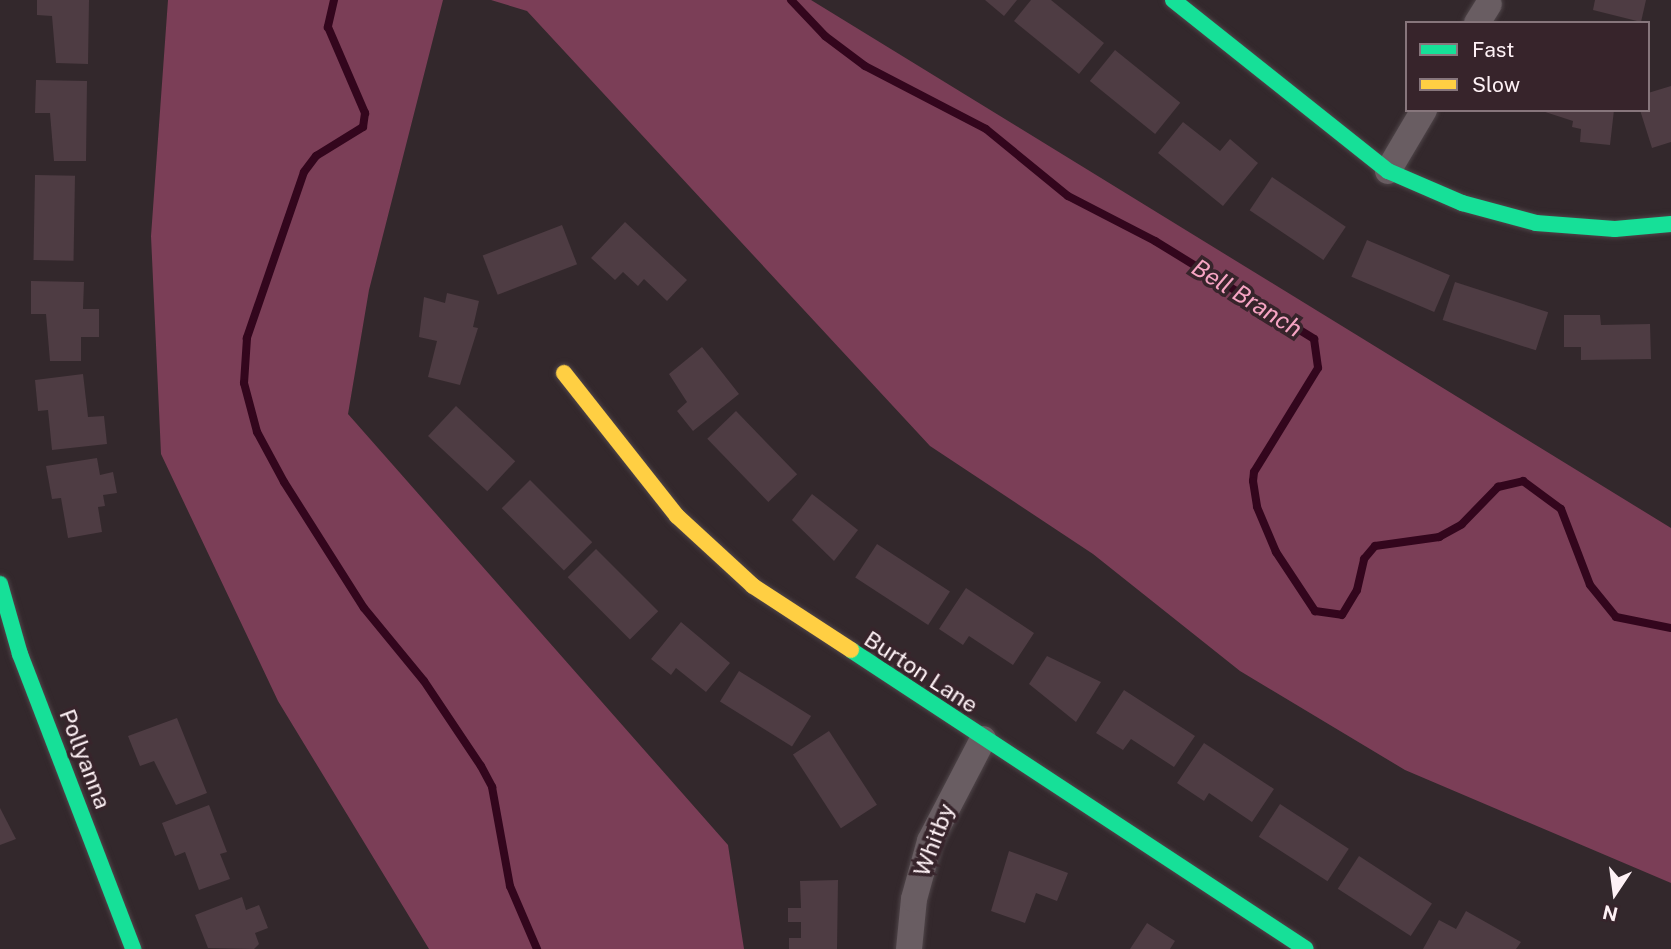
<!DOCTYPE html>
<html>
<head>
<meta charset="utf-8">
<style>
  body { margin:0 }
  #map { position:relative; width:1671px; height:949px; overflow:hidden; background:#33282c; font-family:"Public Sans",sans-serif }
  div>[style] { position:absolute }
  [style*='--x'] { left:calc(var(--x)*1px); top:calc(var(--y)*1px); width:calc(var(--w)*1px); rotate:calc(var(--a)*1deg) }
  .forest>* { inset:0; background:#7b3e57 }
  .stream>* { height:8px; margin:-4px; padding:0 4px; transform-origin:4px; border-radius:4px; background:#33061d }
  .building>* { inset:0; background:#4e3c43; transform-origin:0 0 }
  .roads { filter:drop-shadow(0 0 2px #4f4549) drop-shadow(0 0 2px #4f4549) }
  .street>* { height:26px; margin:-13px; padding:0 13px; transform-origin:13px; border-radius:13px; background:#695d62 }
  .fast>* { height:16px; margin:-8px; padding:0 8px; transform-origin:8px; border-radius:8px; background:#16e098 }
  .slow>* { height:16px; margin:-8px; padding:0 8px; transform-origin:8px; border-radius:8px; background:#ffcf43 }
  span { translate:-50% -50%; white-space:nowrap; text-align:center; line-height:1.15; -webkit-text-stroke:7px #37242b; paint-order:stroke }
  .street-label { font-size:23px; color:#fef1f5 }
  .water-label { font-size:24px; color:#f6a4c3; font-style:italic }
  .legend { position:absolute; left:1405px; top:21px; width:245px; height:91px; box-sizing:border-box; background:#37242b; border:2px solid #87767c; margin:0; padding:9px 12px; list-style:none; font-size:21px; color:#fef1f5 }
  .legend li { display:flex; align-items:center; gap:14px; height:35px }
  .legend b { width:35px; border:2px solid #87767c }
  .north { position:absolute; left:1580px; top:858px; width:70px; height:70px; -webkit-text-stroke:5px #37242b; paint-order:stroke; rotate:193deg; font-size:19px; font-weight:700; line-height:28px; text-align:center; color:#fef1f5 }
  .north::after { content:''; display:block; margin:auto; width:24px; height:32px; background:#fef1f5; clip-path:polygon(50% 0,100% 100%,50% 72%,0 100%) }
</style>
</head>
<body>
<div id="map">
  <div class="forest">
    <div style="clip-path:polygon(168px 0,443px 0,369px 290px,348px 414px,728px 845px,744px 949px,429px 949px,278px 701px,161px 454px,151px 236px)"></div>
    <div style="clip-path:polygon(491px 0,811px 0,1671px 528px,1671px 883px,1405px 770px,1240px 671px,1093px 554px,930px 446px,527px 11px)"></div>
  </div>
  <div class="stream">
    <div style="--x:334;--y:0;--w:28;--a:103"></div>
    <div style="--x:328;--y:27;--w:94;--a:66.7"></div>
    <div style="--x:365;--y:113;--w:14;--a:98"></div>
    <div style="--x:363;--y:127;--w:55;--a:148.3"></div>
    <div style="--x:316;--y:156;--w:20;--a:127"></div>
    <div style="--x:304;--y:172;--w:176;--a:109"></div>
    <div style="--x:247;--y:338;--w:45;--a:93.8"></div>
    <div style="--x:244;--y:383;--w:51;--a:75.1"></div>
    <div style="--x:257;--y:432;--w:57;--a:61.6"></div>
    <div style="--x:284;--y:482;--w:149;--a:57.6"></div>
    <div style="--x:364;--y:608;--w:94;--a:50.6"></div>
    <div style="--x:424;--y:681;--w:102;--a:56.2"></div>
    <div style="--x:481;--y:766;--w:24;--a:62"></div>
    <div style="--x:492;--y:787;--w:101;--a:79.7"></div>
    <div style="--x:510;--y:886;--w:69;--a:66.8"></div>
    <div style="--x:791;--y:0;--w:50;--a:46.6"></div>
    <div style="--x:825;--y:36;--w:50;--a:36.9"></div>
    <div style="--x:865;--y:66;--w:136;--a:27.5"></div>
    <div style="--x:986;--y:129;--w:106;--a:39.3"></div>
    <div style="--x:1068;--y:196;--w:98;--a:27.3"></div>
    <div style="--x:1155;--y:241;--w:187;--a:31.6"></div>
    <div style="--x:1314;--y:339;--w:29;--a:82"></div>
    <div style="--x:1318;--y:368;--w:122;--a:121.6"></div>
    <div style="--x:1254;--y:472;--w:9;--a:96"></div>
    <div style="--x:1253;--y:481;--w:26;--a:81"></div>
    <div style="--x:1257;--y:507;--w:49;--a:67.1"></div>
    <div style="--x:1276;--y:552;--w:71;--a:56.5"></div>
    <div style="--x:1315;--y:611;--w:27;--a:8"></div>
    <div style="--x:1342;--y:615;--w:29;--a:-59"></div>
    <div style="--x:1357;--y:590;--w:32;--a:-77"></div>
    <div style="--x:1364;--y:559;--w:17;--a:-50"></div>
    <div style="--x:1375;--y:546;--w:65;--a:-8"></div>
    <div style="--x:1439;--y:537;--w:26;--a:-29"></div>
    <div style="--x:1462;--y:524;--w:52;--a:-45.8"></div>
    <div style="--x:1498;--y:487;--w:26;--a:-13"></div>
    <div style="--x:1523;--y:481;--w:47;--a:36.4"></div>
    <div style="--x:1561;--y:509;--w:81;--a:69.1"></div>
    <div style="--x:1590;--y:585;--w:41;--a:50.9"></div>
    <div style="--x:1616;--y:617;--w:56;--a:11.3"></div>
  </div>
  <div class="building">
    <div style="clip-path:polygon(37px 0,89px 0,88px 64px,56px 63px,52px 16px,37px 15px)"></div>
    <div style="clip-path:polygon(985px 0,1017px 0,1004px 16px)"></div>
    <div style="clip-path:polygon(1031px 0,1051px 0,1104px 43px,1079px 74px,1014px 21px)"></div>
    <div style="clip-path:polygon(1595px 0,1646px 0,1641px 22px,1593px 10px)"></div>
    <div style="left:1115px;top:50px;width:84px;height:40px;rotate:39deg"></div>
    <div style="clip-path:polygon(36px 80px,87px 81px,86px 161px,54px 161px,50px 113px,35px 113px)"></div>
    <div style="clip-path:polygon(1671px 86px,1671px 142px,1652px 148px,1640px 110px,1648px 110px,1648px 93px)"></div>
    <div style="clip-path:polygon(1539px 110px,1614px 110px,1610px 145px,1580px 142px,1581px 129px,1572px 127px,1573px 121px)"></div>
    <div style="clip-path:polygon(1183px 122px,1220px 151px,1230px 139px,1258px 163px,1223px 206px,1158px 153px)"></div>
    <div style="left:35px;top:175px;width:40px;height:85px;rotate:1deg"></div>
    <div style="left:1272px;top:177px;width:89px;height:40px;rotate:34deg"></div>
    <div style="clip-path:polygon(625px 222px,687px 280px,667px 301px,644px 279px,638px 286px,623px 272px,615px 280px,591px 258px)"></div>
    <div style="left:562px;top:225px;width:42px;height:85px;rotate:69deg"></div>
    <div style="left:1367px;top:240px;width:90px;height:40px;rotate:23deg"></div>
    <div style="clip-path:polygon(31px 281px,84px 282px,83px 309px,99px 309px,99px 337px,81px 337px,81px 361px,50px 361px,46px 314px,31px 314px)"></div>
    <div style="left:1455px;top:282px;width:98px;height:40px;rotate:18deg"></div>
    <div style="clip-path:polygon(447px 293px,479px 301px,473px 327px,478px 328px,460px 385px,428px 377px,437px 341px,419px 337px,424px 297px,445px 303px)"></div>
    <div style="clip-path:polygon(1564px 315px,1600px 315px,1601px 325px,1650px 324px,1651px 359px,1581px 360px,1581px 347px,1564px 347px)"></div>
    <div style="clip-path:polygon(702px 347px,739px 394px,693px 431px,677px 411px,687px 402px,669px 374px)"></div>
    <div style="clip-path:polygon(83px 374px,88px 417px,104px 416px,107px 444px,52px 450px,48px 410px,38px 411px,35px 380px)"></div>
    <div style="left:456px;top:406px;width:81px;height:41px;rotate:43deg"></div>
    <div style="left:736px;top:411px;width:88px;height:40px;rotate:46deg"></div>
    <div style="clip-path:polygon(97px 458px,100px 475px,113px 472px,117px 493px,103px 495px,105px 506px,98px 507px,102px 532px,68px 538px,61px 498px,52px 499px,46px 466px)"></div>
    <div style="left:530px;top:480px;width:88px;height:40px;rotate:45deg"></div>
    <div style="clip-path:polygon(812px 494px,858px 530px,834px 561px,792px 520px)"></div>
    <div style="left:877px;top:544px;width:87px;height:40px;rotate:33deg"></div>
    <div style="left:596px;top:549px;width:88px;height:40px;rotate:45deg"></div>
    <div style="clip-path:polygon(966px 588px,1034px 633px,1013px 665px,969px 636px,963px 645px,939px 629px)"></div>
    <div style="clip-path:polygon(681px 622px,730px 663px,706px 692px,676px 668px,671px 675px,651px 659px)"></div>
    <div style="clip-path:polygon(1047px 656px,1101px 682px,1076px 722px,1029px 684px)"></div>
    <div style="left:739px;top:671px;width:85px;height:36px;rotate:32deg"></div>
    <div style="clip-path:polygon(1124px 690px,1195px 736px,1174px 767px,1131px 739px,1123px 750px,1096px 733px)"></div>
    <div style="clip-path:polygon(177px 718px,207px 793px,176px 805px,154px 761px,140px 766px,128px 736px)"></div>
    <div style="left:829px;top:731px;width:88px;height:43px;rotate:57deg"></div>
    <div style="clip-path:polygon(1204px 743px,1274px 789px,1252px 822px,1209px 793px,1204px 801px,1177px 783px)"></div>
    <div style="left:1280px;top:804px;width:82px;height:39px;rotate:33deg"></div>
    <div style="clip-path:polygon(209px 805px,227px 852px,220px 854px,230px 879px,199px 890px,185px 852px,175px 856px,162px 823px)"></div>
    <div style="clip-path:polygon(0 808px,16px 839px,0 845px)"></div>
    <div style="clip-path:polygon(1009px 851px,1068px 873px,1057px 901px,1036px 893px,1025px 923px,991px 911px)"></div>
    <div style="left:1359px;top:856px;width:87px;height:39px;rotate:33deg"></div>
    <div style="clip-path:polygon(838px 880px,837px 949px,789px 949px,789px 938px,801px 938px,801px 922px,788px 922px,788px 908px,801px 908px,800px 881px)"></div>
    <div style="clip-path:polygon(242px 897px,246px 910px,259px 905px,268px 928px,255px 933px,259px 944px,254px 949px,208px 948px,195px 915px)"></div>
    <div style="clip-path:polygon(1466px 911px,1521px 942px,1516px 949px,1423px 949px,1439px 920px,1456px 929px)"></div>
    <div style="clip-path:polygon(1147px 923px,1175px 941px,1170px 949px,1130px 949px)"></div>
  </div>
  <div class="roads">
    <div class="street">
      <div style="--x:1477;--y:23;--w:22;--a:-58"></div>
      <div style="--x:1388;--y:171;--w:71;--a:-59.5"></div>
      <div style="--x:909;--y:949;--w:50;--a:-84.3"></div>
      <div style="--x:914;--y:899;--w:60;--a:-74.6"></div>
      <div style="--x:930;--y:841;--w:115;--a:-62.5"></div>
    </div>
    <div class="fast">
      <div style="--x:1173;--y:0;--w:275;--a:38.5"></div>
      <div style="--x:1388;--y:171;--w:81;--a:23.4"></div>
      <div style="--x:1462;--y:203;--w:77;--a:15.1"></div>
      <div style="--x:1536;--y:223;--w:79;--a:4.3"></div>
      <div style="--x:1615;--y:229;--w:56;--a:-5.1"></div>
      <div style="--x:0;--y:584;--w:73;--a:74.1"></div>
      <div style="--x:20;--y:654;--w:316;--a:69"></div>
      <div style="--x:851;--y:650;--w:544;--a:33.31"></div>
    </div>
    <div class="slow">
      <div style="--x:564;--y:373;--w:182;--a:51.7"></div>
      <div style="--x:677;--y:516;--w:103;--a:42.6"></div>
      <div style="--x:753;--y:586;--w:117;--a:33.1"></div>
    </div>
  </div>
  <div class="street-label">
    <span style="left:921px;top:672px;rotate:33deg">Burton Lane</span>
    <span style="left:85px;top:759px;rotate:69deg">Pollyanna</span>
    <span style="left:934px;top:840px;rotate:-69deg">Whitby</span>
  </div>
  <div class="water-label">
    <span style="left:1247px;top:298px;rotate:32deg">Bell Branch</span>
  </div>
  <ul class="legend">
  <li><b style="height:9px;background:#16e098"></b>Fast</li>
  <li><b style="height:9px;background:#ffcf43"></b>Slow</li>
  </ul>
  <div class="north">N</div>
</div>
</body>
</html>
